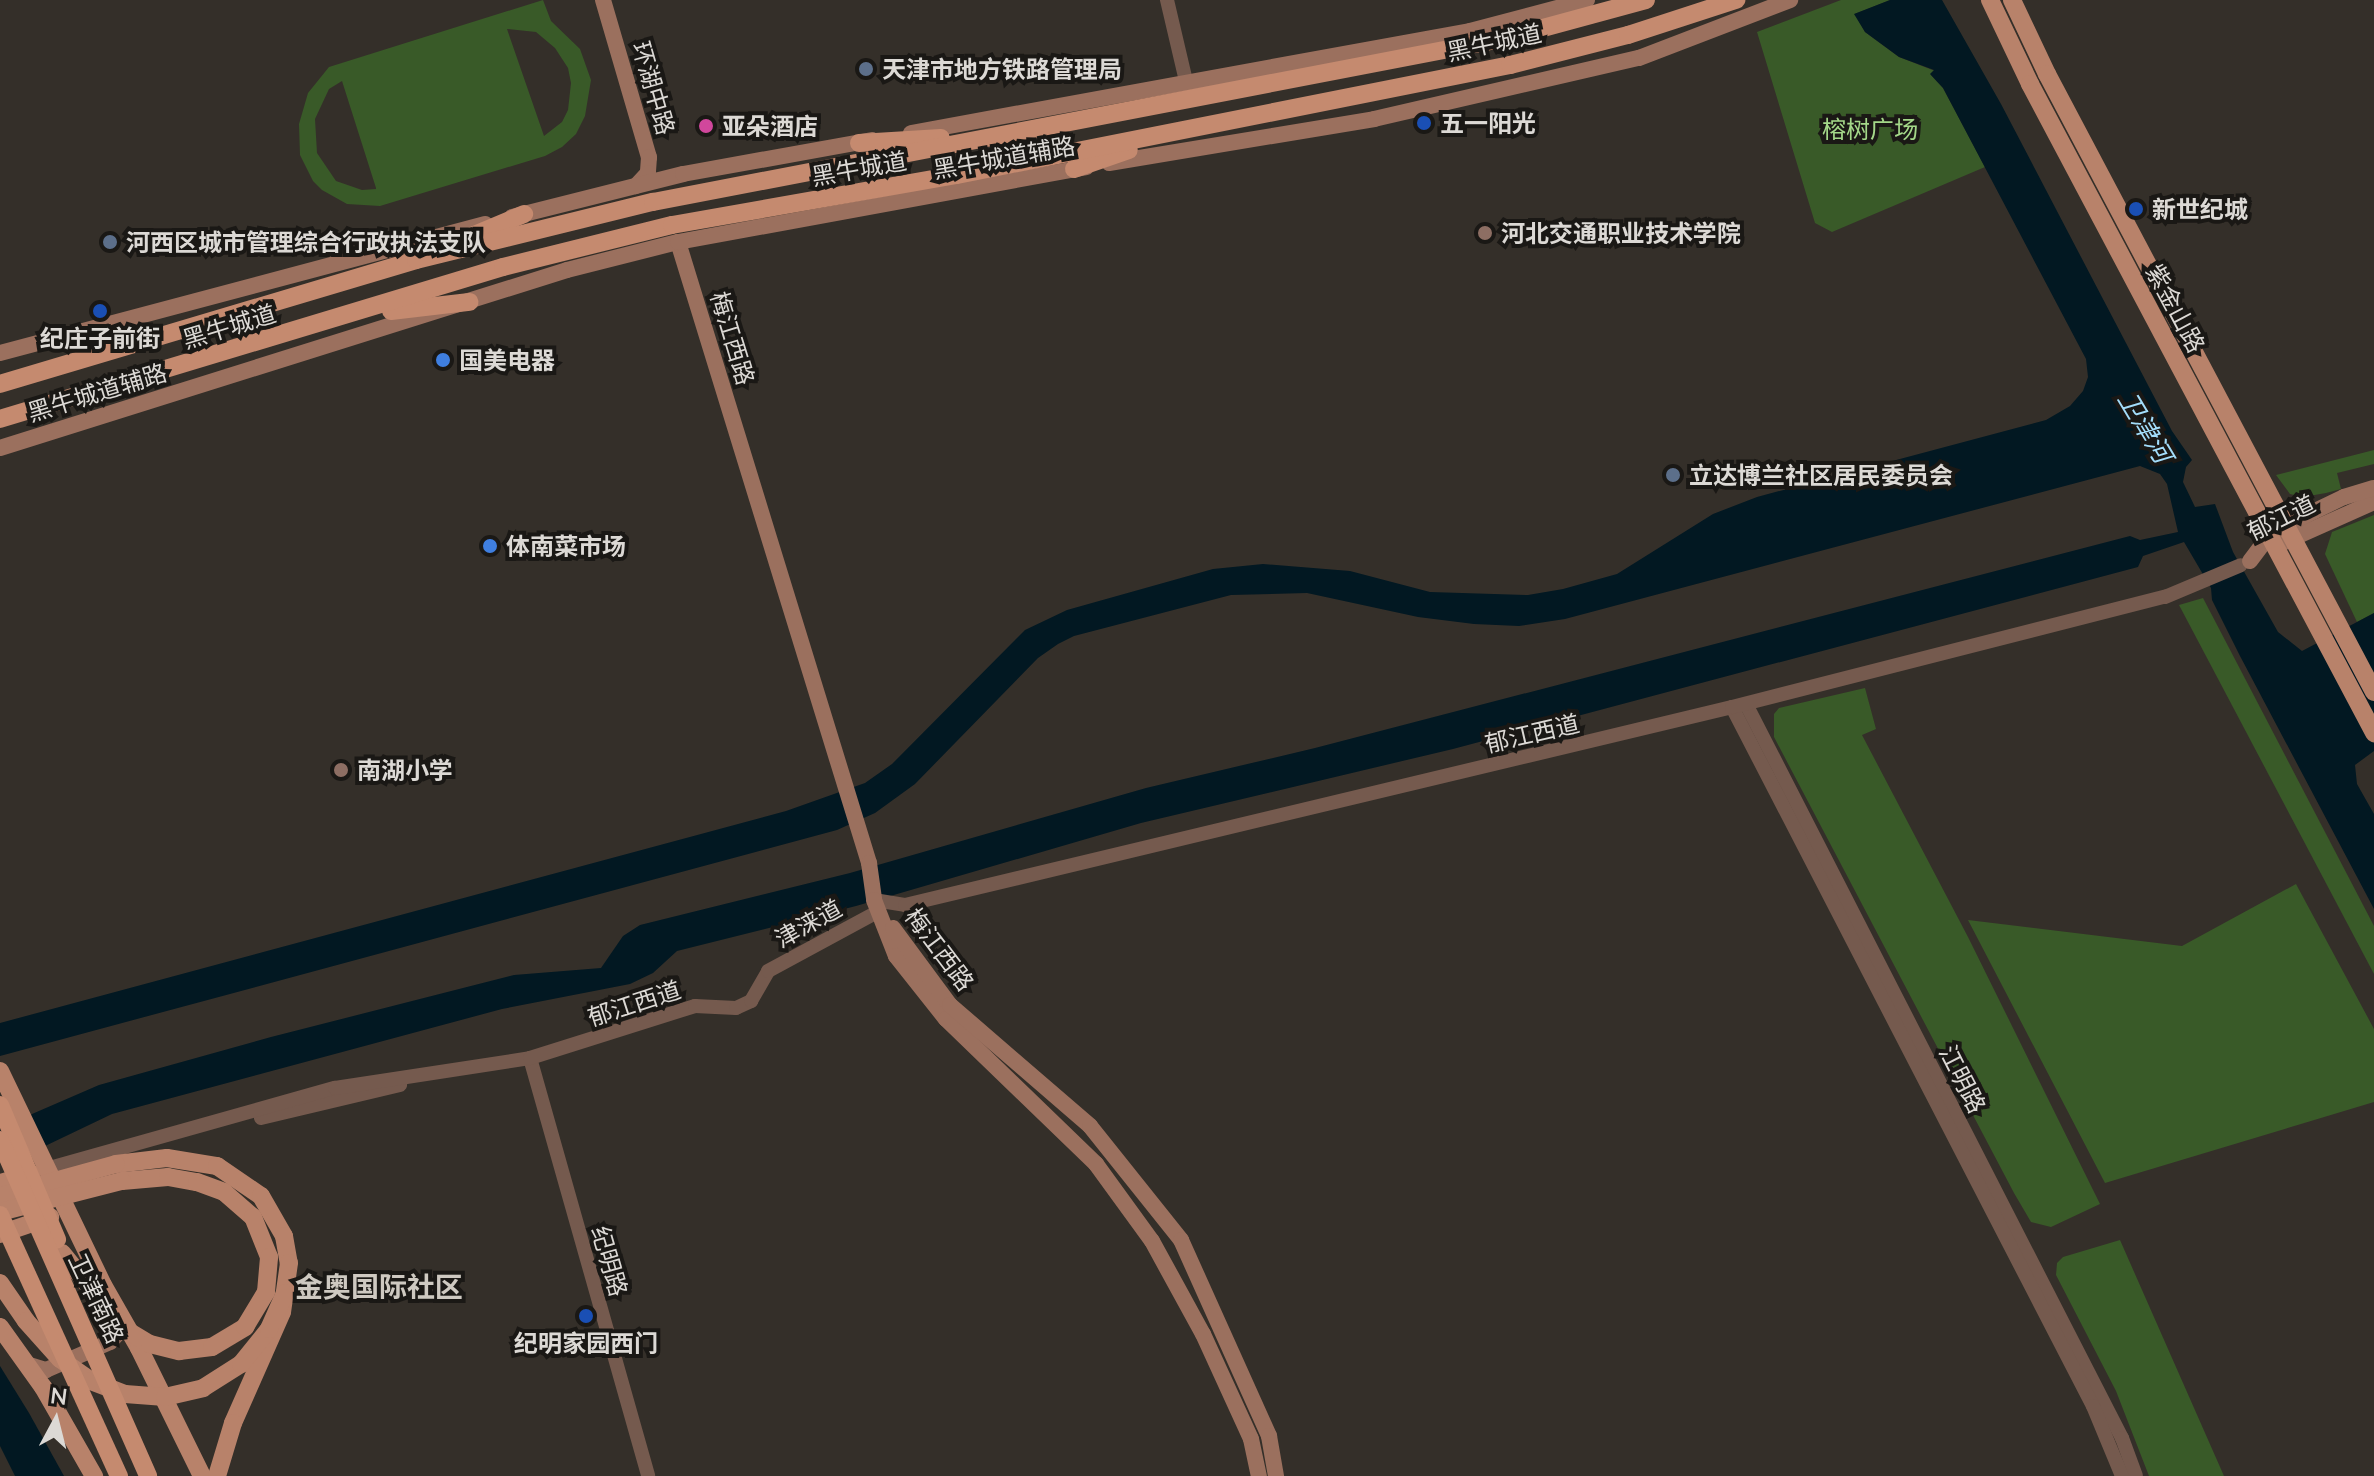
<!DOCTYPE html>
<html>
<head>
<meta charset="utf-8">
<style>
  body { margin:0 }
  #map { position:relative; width:2374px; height:1476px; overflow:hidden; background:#342f29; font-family:Lato,"Noto Sans SC",sans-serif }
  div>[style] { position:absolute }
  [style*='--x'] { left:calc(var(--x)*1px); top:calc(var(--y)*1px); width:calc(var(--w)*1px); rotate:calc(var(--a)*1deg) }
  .green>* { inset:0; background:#395a28 }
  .water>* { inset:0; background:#021822 }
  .tertiary>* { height:14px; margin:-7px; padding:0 7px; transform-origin:7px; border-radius:7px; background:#755a4e }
  .secondary>* { height:16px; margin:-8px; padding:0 8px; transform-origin:8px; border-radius:8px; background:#9b705e }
  .primary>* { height:18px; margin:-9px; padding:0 9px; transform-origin:9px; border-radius:9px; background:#b8826a }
  .trunk>* { height:18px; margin:-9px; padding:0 9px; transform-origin:9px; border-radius:9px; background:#c58a6f }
  .primary-bridge>* { height:18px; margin:-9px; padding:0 9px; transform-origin:9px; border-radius:9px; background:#b8826a }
  .trunk-bridge>* { height:18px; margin:-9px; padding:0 9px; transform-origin:9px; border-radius:9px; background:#c58a6f }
  .dots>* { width:22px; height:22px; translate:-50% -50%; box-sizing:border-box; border:4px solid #1a1815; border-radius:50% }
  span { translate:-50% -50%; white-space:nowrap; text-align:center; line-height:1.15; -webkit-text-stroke:8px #1a1815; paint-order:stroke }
  .street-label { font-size:24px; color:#dcd9d5 }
  .poi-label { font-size:24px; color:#dcd9d5; font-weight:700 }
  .left { translate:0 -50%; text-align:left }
  .park-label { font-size:24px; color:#a4d889 }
  .water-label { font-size:26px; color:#a3ddfa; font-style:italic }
  .quarter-label { font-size:28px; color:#cec9c1; font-weight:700 }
  .north { position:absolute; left:16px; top:1380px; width:80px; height:80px; -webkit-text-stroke:6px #1a1815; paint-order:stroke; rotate:7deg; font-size:22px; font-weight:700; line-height:32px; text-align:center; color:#dcd9d5 }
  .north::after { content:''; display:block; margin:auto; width:28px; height:36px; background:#dcd9d5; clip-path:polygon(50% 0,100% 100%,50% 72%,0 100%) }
</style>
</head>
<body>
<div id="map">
  <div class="green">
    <div style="clip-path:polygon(evenodd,543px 0,551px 21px,580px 49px,591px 80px,585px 116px,576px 134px,562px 147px,545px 156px,380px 206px,347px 204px,322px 190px,313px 181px,300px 155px,299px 124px,308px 93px,329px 67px,543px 0,507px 29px,536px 32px,555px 48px,568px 68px,571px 83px,568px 110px,562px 122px,544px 136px,507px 29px,543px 0,342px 81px,376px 188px,376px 189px,362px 190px,336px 181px,317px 153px,315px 119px,329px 89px,342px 81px)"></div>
    <div style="clip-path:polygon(1841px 0,1890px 0,1855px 14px,1865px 32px,1899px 57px,1935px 71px,1931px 75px,1943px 88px,1985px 167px,1832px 232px,1815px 223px,1757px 32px)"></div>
    <div style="clip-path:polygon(2374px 450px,2374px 464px,2337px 473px,2341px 489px,2326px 493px,2303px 497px,2290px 494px,2276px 475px)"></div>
    <div style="clip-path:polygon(2374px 515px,2374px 613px,2357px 622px,2325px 554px,2332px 532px)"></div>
    <div style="clip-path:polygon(2203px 598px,2374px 926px,2374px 974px,2179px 605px)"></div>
    <div style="clip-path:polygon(1865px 688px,1876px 729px,1862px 735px,1968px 937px,2100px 1204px,2051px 1227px,2031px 1222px,2014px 1193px,1774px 737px,1774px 714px,1779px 708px)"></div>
    <div style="clip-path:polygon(2296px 884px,2374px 1029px,2374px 1102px,2105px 1183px,1968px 920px,2182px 946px)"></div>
    <div style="clip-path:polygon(2120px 1240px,2224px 1476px,2149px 1476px,2116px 1391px,2056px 1275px,2057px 1263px,2063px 1257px)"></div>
  </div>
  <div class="water">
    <div style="clip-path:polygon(1890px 0,1942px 0,2001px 104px,2172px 431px,2192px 460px,2186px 467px,2183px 482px,2195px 507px,2215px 504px,2233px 552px,2278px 632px,2302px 651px,2374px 613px,2374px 751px,2355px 765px,2357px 784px,2374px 814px,2374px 909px,2240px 656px,2212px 600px,2211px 588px,2184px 542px,2143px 556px,2138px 567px,1453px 749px,1141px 823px,856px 906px,677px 951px,653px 973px,630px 984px,502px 1009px,112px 1114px,43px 1147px,0 1160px,0 1131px,21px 1125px,32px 1114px,99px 1085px,271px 1037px,514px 975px,601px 968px,623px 936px,640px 925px,850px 873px,1146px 788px,1315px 748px,2130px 536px,2140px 540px,2178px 532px,2167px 484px,2160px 474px,2140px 466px,1565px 619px,1519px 626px,1474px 624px,1418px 617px,1307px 593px,1231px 595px,1074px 636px,1058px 644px,1038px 658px,915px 784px,875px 813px,837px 830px,0 1056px,0 1023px,786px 811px,865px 783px,892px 764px,1025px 630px,1067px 610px,1213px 569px,1263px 564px,1350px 571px,1430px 592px,1528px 595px,1563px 589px,1617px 574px,1713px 514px,1757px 497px,2046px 420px,2070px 406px,2083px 391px,2088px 377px,2086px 359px,1943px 88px,1930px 74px,1934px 70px,1899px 57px,1865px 32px,1854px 14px)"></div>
    <div style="clip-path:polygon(0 1366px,29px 1413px,64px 1476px,15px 1476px,0 1446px)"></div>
  </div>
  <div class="tertiary">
    <div style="--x:1167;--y:0;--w:83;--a:76.8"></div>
    <div style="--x:1746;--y:704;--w:825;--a:62.88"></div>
    <div style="--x:2122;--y:1438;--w:40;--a:69.8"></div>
    <div style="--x:1732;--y:707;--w:787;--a:62.69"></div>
    <div style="--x:2093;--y:1406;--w:76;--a:67.5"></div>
    <div style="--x:874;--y:900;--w:31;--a:9"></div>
    <div style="--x:905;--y:905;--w:850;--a:-13.46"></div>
    <div style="--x:1732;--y:707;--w:447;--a:-14.3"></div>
    <div style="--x:2165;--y:597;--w:82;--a:-22.8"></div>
    <div style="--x:530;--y:1058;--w:434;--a:74.2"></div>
    <div style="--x:261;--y:1118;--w:143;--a:-13.4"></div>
    <div style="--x:46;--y:1169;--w:300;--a:-15.7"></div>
    <div style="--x:335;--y:1088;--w:197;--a:-8.7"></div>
    <div style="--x:530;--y:1058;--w:173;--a:-17.5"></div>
    <div style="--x:695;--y:1006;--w:41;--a:2.8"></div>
    <div style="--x:736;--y:1008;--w:17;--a:-25"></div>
    <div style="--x:751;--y:1001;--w:34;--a:-60"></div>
    <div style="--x:768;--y:971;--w:126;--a:-28.4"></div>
  </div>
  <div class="secondary">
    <div style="--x:603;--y:0;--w:164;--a:73.7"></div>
    <div style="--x:649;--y:157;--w:16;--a:94"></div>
    <div style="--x:648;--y:173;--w:18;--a:133"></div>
    <div style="--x:911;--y:133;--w:568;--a:-10.34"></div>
    <div style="--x:1470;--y:31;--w:121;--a:-14.8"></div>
    <div style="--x:1109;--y:163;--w:269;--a:-9.4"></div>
    <div style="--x:1374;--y:119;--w:272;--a:-13"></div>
    <div style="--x:1639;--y:58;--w:162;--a:-21"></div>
    <div style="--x:512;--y:217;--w:176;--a:-14.1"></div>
    <div style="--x:683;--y:174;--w:192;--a:-10.2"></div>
    <div style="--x:678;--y:242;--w:650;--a:72.9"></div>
    <div style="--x:869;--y:863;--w:37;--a:82"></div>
    <div style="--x:874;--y:900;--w:60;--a:68.6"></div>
    <div style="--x:896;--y:956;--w:80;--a:51.6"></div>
    <div style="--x:946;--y:1019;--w:209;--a:44"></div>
    <div style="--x:1096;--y:1164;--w:95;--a:54"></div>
    <div style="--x:1152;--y:1241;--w:106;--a:61.3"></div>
    <div style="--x:1203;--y:1334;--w:115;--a:65.4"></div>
    <div style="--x:1251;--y:1439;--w:38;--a:78"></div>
    <div style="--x:0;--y:353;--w:502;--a:-14.89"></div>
    <div style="--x:0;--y:448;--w:594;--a:-17.43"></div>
    <div style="--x:567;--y:270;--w:114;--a:-14.2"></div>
    <div style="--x:678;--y:242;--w:415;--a:-10.4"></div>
    <div style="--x:2282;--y:543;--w:101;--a:-24"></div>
    <div style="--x:2250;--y:561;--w:31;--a:-53"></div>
    <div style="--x:2269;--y:536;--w:20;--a:-33"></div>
    <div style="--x:2286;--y:525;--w:64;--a:-25.8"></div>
    <div style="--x:2344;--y:497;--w:31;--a:-17"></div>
    <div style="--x:893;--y:928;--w:96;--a:53.5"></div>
    <div style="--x:950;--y:1005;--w:185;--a:40.8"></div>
    <div style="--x:1090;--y:1126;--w:146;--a:51.4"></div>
    <div style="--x:1181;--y:1240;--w:215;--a:65.8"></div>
    <div style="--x:1269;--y:1436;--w:41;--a:80.1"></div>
    <div style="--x:26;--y:1364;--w:21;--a:17"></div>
    <div style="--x:46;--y:1370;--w:70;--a:-23.6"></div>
    <div style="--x:110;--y:1342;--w:12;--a:-48"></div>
    <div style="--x:118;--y:1333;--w:16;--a:-79"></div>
  </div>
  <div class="primary">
    <div style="--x:1990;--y:0;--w:93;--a:64.5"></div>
    <div style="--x:2030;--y:84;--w:735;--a:62.07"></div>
    <div style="--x:2012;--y:0;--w:82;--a:64.7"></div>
    <div style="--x:2047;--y:74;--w:699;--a:62.12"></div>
    <div style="--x:0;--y:1071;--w:237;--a:64.3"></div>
    <div style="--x:103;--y:1285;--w:73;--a:60.3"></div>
    <div style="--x:139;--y:1348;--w:143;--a:63.8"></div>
    <div style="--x:116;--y:1164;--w:51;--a:-6.7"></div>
    <div style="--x:167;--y:1158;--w:51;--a:9.1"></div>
    <div style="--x:217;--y:1166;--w:53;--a:34.3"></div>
    <div style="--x:261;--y:1196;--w:46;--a:60.1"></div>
    <div style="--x:284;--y:1236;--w:27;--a:80"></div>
    <div style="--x:289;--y:1263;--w:49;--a:98.1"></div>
    <div style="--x:282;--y:1312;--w:121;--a:113.8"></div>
    <div style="--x:233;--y:1423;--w:55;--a:106.8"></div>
    <div style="--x:122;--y:1181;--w:46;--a:-5"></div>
    <div style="--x:168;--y:1177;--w:29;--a:10"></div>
    <div style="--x:197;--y:1182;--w:29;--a:20"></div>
    <div style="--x:224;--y:1192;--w:38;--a:41"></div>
    <div style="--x:253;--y:1217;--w:43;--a:68.2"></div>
    <div style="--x:0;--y:1183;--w:33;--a:-16"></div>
    <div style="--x:0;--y:1234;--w:53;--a:-18.8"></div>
    <div style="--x:0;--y:1283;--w:46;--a:55.6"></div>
    <div style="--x:0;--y:1327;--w:74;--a:54.4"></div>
    <div style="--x:43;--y:1387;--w:103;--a:60.2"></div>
  </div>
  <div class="trunk">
    <div style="--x:859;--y:143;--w:82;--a:-3.5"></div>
    <div style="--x:1074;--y:169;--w:58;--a:-19.1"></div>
    <div style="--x:467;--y:238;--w:62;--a:-22.8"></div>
    <div style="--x:391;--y:311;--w:79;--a:-6.6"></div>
    <div style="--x:0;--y:384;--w:434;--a:-16.6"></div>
    <div style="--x:416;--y:260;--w:244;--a:-13.8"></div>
    <div style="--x:653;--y:202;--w:869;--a:-10.88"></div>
    <div style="--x:1506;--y:38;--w:145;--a:-15.2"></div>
    <div style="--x:0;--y:419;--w:525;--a:-16.81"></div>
    <div style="--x:503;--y:267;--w:174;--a:-14"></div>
    <div style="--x:672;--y:225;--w:289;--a:-10"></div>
    <div style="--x:957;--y:175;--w:564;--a:-11.25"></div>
    <div style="--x:1510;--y:65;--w:122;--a:-14.3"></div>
    <div style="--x:1628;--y:35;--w:114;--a:-18"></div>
  </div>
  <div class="primary-bridge">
    <div style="--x:0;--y:1196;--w:120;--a:-15.4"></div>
    <div style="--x:0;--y:1212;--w:126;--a:-14.3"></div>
    <div style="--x:62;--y:1253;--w:97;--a:50.9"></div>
    <div style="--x:123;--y:1328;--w:31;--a:31"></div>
    <div style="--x:150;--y:1344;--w:30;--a:14"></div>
    <div style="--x:179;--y:1351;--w:33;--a:-7"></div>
    <div style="--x:212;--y:1347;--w:39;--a:-31"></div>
    <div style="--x:245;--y:1327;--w:41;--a:-59"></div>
    <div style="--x:266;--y:1292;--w:35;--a:-85"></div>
    <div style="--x:26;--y:1321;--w:51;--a:48.2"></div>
    <div style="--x:60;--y:1359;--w:38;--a:35"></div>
    <div style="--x:91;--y:1381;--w:36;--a:21"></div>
    <div style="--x:125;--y:1394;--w:40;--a:4.3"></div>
    <div style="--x:165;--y:1397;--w:39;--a:-13"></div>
    <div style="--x:203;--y:1388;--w:45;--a:-32.3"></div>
    <div style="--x:241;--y:1364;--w:45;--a:-51.3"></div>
    <div style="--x:269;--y:1329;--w:39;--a:-66"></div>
  </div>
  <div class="trunk-bridge">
    <div style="--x:0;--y:1105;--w:146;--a:67"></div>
    <div style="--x:0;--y:1140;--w:367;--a:66.2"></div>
    <div style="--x:0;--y:1215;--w:287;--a:65.5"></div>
  </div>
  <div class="dots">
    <div style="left:866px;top:69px;background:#5c6f8a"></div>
    <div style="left:1424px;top:123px;background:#1a4fb4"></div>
    <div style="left:706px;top:126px;background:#d1479c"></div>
    <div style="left:2136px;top:209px;background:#1a4fb4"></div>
    <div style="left:1485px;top:233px;background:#8d6e63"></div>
    <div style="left:110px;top:242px;background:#5c6f8a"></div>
    <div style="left:100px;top:311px;background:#1a4fb4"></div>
    <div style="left:443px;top:360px;background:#3f7fe0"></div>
    <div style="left:1673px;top:475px;background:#5c6f8a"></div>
    <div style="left:490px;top:546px;background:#3f7fe0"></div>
    <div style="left:341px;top:770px;background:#8d6e63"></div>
    <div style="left:586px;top:1316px;background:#1a4fb4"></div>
  </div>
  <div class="street-label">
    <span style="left:1494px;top:42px;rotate:-12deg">黑牛城道</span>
    <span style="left:654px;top:88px;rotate:74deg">环湖中路</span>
    <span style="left:1004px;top:157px;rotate:-10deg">黑牛城道辅路</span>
    <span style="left:859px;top:168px;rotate:-10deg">黑牛城道</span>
    <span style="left:2176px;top:308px;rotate:62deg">紫金山路</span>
    <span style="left:229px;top:326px;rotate:-17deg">黑牛城道</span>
    <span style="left:733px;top:338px;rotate:73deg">梅江西路</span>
    <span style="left:97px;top:392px;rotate:-17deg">黑牛城道辅路</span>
    <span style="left:2281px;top:517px;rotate:-26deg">郁江道</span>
    <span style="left:1532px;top:733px;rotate:-13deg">郁江西道</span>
    <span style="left:808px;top:923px;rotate:-29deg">津涞道</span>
    <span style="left:940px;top:949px;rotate:53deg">梅江西路</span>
    <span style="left:634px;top:1003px;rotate:-18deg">郁江西道</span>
    <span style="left:1963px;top:1079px;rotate:63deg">江明路</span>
    <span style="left:610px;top:1261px;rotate:74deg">纪明路</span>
    <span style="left:97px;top:1298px;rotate:65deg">卫津南路</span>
  </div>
  <div class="poi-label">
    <span class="left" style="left:882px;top:69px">天津市地方铁路管理局</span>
    <span class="left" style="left:1440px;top:123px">五一阳光</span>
    <span class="left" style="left:722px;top:126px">亚朵酒店</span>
    <span class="left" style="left:2152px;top:209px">新世纪城</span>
    <span class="left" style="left:1501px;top:233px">河北交通职业技术学院</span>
    <span class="left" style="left:126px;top:242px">河西区城市管理综合行政执法支队</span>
    <span style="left:100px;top:338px">纪庄子前街</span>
    <span class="left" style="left:459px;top:360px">国美电器</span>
    <span class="left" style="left:1689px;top:475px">立达博兰社区居民委员会</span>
    <span class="left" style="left:506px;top:546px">体南菜市场</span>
    <span class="left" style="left:357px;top:770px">南湖小学</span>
    <span style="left:586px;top:1343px">纪明家园西门</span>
  </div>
  <div class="park-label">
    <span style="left:1870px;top:129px">榕树广场</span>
  </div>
  <div class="water-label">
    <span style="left:2145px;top:427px;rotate:59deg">卫津河</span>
  </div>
  <div class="quarter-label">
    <span style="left:379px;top:1286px">金奥国际社区</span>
  </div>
  <div class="north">N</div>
</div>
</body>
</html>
